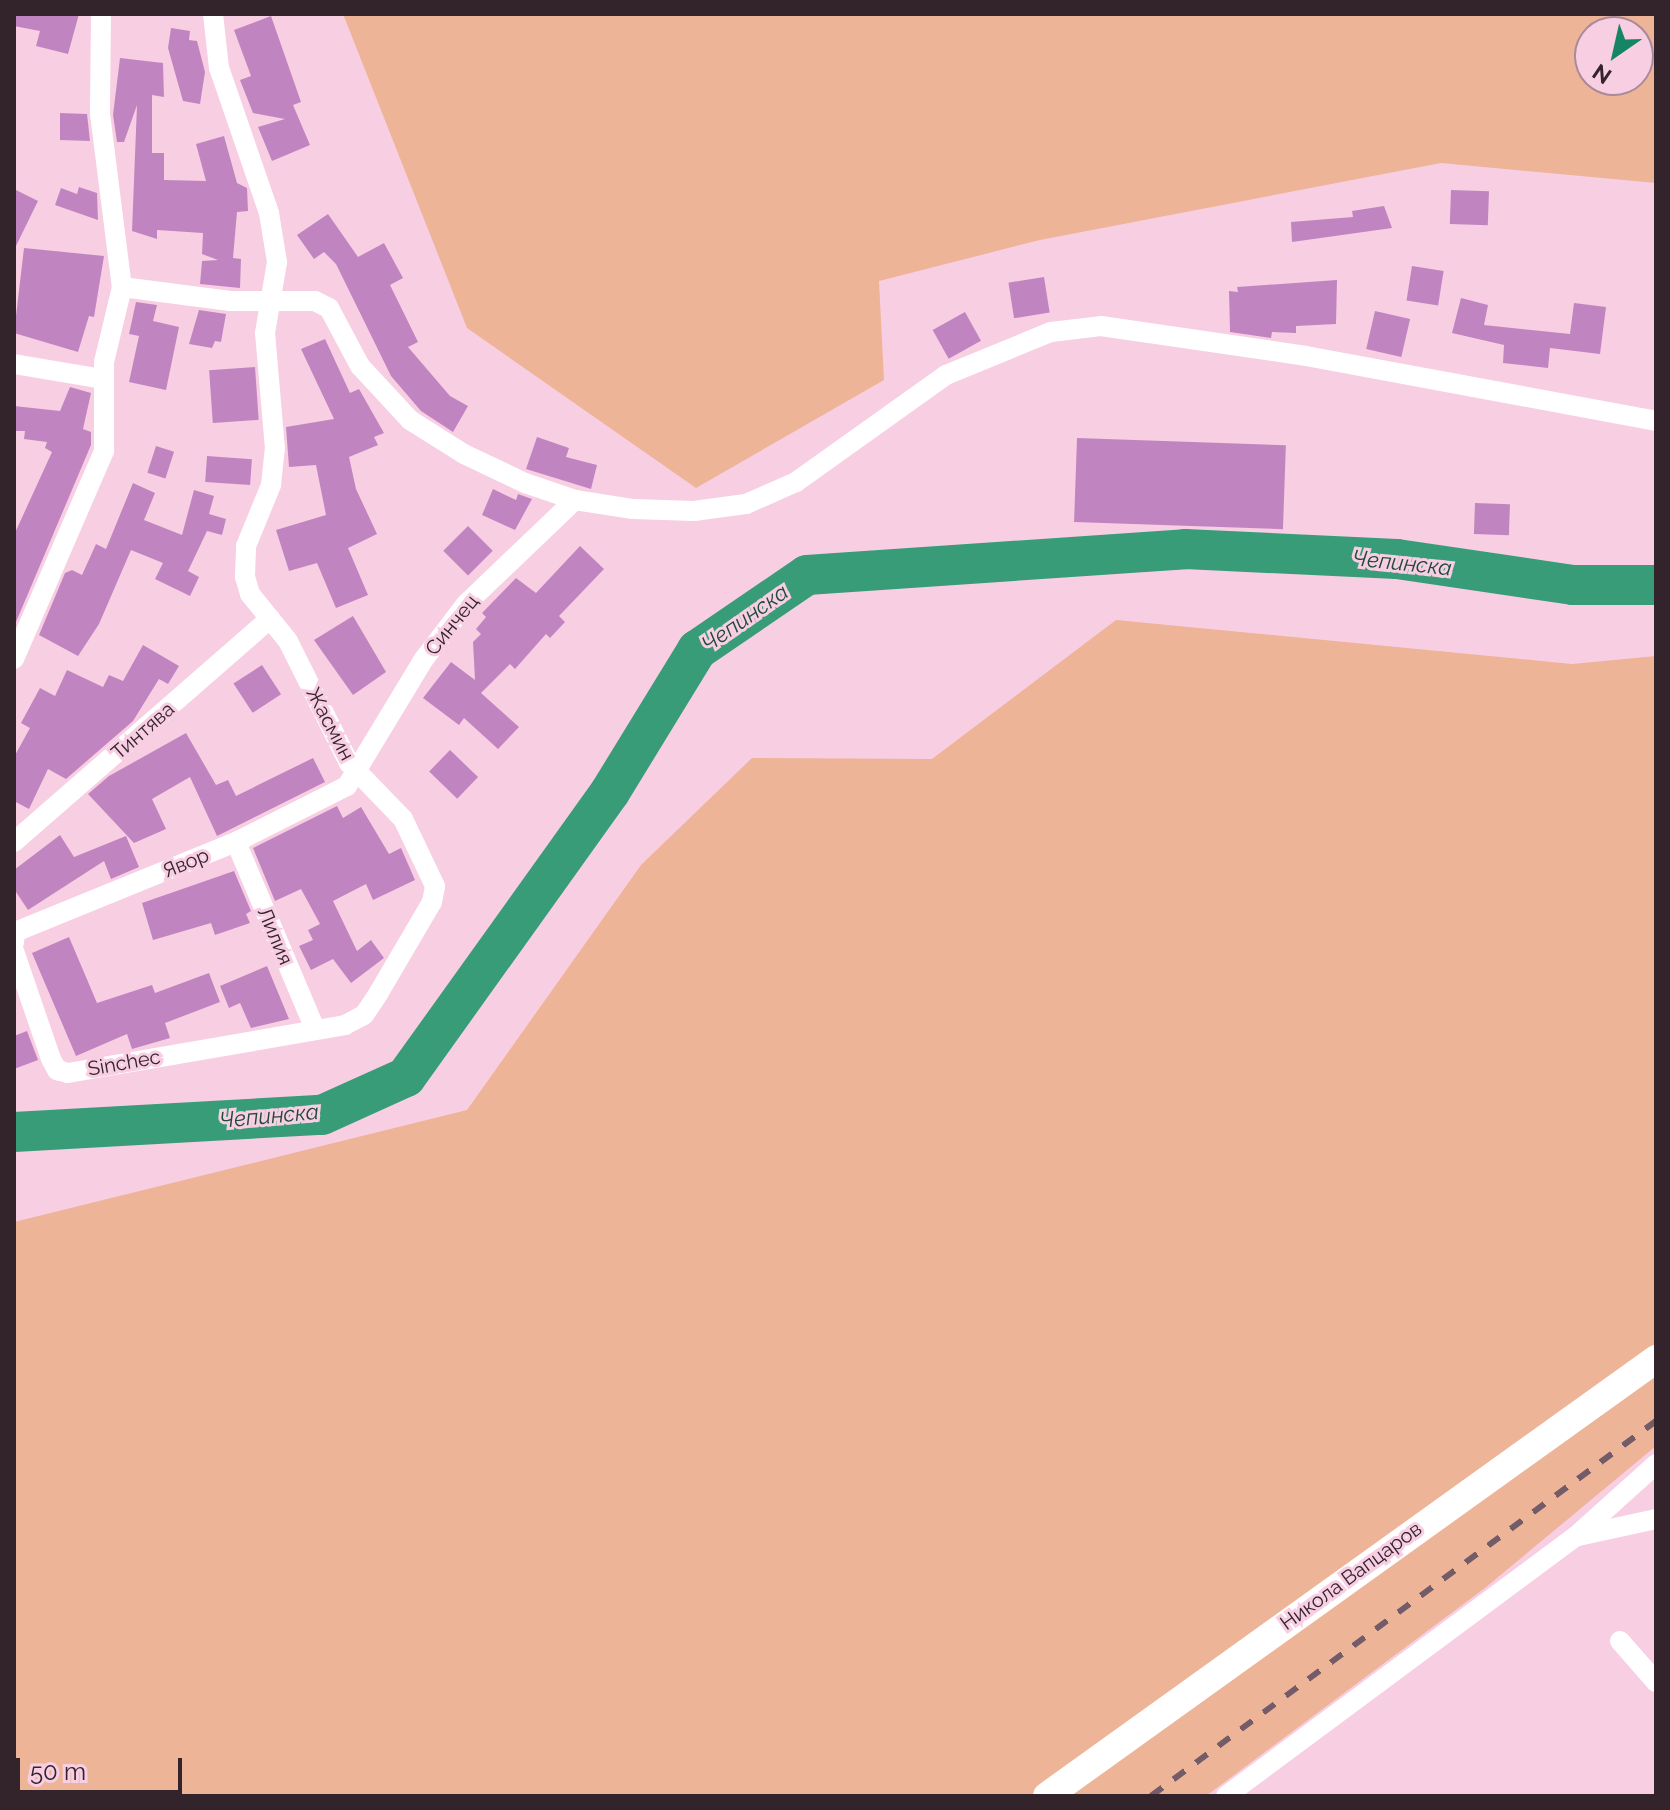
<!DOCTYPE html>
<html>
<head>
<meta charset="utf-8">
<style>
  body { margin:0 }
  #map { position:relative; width:1670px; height:1810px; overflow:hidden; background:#f8cee3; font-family:Raleway,sans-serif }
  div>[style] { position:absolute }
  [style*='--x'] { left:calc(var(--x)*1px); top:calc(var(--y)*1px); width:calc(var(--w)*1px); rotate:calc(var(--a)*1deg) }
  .green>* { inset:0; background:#eeb498 }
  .river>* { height:40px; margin:-20px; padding:0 20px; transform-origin:20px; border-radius:20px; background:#389c79 }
  .building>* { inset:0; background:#c085c1; transform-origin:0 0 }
  .street>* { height:20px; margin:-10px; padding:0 10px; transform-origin:10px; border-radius:10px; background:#fff }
  .secondary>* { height:28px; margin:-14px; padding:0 14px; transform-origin:14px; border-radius:14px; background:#fff }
  .rail>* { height:6px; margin-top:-3px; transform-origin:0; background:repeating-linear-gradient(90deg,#735b67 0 14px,transparent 0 28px) }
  span { translate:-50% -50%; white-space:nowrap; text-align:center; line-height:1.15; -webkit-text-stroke:6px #f8cee3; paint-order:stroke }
  .street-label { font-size:20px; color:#33242c }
  .water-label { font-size:22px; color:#1f4939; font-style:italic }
  .frame { position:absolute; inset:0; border:16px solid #33242c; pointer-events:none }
  .north { position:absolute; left:1574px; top:16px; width:80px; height:80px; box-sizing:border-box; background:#f8cee3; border:2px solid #a98a9a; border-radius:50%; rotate:214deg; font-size:22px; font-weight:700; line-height:32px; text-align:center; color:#33242c }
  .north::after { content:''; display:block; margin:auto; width:28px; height:36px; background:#158563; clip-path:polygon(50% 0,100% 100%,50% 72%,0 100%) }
  .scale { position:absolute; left:16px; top:1758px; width:166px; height:36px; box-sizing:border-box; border:4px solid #33242c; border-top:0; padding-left:10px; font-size:24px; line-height:28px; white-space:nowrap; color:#33242c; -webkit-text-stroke:6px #f8cee3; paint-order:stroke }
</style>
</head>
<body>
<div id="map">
  <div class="green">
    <div style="clip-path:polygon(evenodd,343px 14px,1656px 14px,1656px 183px,1441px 163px,1040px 240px,879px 281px,884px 380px,696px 488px,467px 328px,343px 14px,1590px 32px,1638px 32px,1638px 80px,1590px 80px,1590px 32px)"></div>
    <div style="clip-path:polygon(1116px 620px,1572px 664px,1656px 656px,1656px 1446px,1485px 1588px,1206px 1796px,14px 1796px,14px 1222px,467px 1110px,641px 865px,752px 758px,932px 759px)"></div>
  </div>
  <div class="river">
    <div style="--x:14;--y:1132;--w:308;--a:-3.2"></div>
    <div style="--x:322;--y:1115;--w:92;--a:-24.3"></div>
    <div style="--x:406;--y:1077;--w:350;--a:-54.4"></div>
    <div style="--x:610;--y:792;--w:167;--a:-58.5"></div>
    <div style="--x:697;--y:650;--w:133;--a:-34.3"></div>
    <div style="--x:807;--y:575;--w:379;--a:-3.9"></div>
    <div style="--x:1185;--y:549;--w:212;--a:2.7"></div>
    <div style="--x:1397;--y:559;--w:178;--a:8.4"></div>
    <div style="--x:1573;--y:585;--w:83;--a:0"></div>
  </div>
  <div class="building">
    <div style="clip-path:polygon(14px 14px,79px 14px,68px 54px,36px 46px,40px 31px,14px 26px)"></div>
    <div style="clip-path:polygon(271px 16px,301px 102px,293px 105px,310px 145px,272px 161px,258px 127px,285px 119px,253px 113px,240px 80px,251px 76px,234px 30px)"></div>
    <div style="clip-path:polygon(171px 28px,190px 31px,189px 40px,197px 41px,205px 72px,200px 104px,183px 101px,168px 48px)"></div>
    <div style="clip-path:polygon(120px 58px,163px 63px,164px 97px,152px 95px,152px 153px,164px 153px,164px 180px,206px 181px,196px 144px,224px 136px,237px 183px,247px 188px,248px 211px,237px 212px,233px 258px,241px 259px,240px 288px,200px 284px,202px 261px,218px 260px,202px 254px,203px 233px,157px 230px,157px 239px,132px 231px,137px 105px,124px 142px,117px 142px,113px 115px)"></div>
    <div style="clip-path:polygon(60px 113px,87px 114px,90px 141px,60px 140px)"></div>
    <div style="clip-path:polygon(79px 187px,97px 193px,98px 220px,55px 205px,61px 188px,77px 194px)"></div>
    <div style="clip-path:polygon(14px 189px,38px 201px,14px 250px)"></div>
    <div style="left:1451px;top:190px;width:38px;height:34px;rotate:2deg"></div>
    <div style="clip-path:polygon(1384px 206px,1392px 228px,1292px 242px,1291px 222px,1353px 217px,1352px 211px)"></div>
    <div style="clip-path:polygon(328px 214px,358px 257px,384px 243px,403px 278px,390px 285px,418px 342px,408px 347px,450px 396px,468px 406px,453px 432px,421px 411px,391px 376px,336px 264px,324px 252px,314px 259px,297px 235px)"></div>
    <div style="clip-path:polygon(24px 248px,104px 256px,94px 317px,89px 316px,78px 352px,14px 333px)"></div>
    <div style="left:1412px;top:266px;width:32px;height:35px;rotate:9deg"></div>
    <div style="left:1044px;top:277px;width:36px;height:36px;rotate:81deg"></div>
    <div style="clip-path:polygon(1337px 280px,1336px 324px,1296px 326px,1296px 333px,1272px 332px,1271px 338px,1230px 332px,1229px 291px,1238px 292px,1237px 287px)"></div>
    <div style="clip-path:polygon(1461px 298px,1488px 305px,1484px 325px,1570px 334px,1574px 303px,1606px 307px,1600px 354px,1550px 348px,1548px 368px,1503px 363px,1504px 345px,1452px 333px)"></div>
    <div style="clip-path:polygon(136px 302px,157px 305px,153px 321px,179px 327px,166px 390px,129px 382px,139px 336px,129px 334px)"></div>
    <div style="clip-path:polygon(199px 310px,226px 314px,221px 342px,215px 341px,212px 348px,189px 344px)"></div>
    <div style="left:1375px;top:311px;width:36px;height:39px;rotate:13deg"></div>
    <div style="left:965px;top:312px;width:33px;height:37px;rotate:61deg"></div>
    <div style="clip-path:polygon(325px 339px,350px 393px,359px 389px,384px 433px,374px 437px,378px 445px,349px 457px,356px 489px,377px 534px,348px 548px,368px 595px,336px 608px,317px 563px,289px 571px,276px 530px,326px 515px,316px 465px,289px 467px,286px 427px,334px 419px,301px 349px)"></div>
    <div style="left:255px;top:367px;width:53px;height:46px;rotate:86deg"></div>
    <div style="clip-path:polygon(70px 387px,91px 393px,83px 429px,91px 432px,91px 445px,16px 622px,14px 535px,52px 452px,45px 448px,47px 442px,24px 439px,25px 431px,14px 431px,14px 406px,60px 411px)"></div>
    <div style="clip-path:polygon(537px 437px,569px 448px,566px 457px,597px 465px,591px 489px,526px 469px)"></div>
    <div style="left:1077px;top:438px;width:209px;height:84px;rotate:2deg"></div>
    <div style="left:156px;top:446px;width:19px;height:28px;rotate:18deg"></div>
    <div style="left:207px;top:456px;width:45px;height:26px;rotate:4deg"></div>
    <div style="clip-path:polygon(133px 483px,155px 493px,144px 520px,182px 535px,194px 490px,214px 496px,209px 514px,226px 519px,222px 535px,207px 531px,188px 571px,199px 577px,190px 596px,155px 579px,163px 563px,131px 550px,99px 624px,78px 656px,39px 635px,65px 573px,72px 570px,82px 575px,96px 544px,106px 549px)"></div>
    <div style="clip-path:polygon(493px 489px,516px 500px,518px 494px,532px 499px,515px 530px,482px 515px)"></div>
    <div style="left:1475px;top:503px;width:35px;height:31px;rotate:2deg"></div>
    <div style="left:468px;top:526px;width:35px;height:35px;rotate:45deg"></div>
    <div style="clip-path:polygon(580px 546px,604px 569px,559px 616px,565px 622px,550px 638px,546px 634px,515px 669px,510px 664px,481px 693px,519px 727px,498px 749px,464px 718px,459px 725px,423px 698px,451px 662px,475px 680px,473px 642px,481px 634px,476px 629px,486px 617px,482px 613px,516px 578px,536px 593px)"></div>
    <div style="clip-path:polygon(353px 616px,386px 672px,353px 695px,314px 640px)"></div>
    <div style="clip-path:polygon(143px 645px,179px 666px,168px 684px,159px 679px,133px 721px,66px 779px,48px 769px,29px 809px,14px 801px,14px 757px,30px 728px,21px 723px,40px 688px,55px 696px,67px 670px,103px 687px,109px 675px,123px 681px)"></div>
    <div style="left:262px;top:665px;width:35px;height:34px;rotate:57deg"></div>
    <div style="clip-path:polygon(186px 733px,216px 785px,228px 780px,236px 796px,313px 758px,325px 782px,217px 836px,190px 777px,152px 799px,166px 829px,134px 843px,88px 794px,109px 776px)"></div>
    <div style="left:450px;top:750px;width:39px;height:30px;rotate:44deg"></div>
    <div style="clip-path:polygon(337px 806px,343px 818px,361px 807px,389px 854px,401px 848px,415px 880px,373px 900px,366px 884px,333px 901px,357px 951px,371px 940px,384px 958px,351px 983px,333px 959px,311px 970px,299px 946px,313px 940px,308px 930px,320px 924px,301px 889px,275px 901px,253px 848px)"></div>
    <div style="clip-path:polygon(60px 835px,74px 857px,126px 836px,139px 867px,111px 879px,104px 861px,28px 910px,14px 889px,14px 870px)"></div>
    <div style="clip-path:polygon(234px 871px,251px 911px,246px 914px,250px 923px,215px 935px,211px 923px,153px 940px,142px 903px)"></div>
    <div style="clip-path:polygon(69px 937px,97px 1003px,152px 985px,155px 993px,209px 973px,220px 1002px,165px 1023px,170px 1038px,132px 1049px,127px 1034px,76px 1056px,32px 953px)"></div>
    <div style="clip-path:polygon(267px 966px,289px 1019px,251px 1028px,240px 1003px,229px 1008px,220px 986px)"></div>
    <div style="clip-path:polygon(27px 1031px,38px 1060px,14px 1069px,14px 1036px)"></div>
  </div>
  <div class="street">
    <div style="--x:101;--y:14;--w:100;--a:90.6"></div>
    <div style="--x:100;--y:114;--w:174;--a:82.8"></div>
    <div style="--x:14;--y:364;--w:90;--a:9.6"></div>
    <div style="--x:14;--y:659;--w:227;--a:-66.6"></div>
    <div style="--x:104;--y:451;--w:89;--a:-90"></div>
    <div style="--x:104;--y:362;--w:77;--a:-76.5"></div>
    <div style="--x:122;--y:287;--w:109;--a:7.4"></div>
    <div style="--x:230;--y:301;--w:85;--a:0"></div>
    <div style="--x:315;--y:301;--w:16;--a:27"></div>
    <div style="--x:329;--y:308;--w:66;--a:61.9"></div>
    <div style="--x:360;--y:366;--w:74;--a:47.2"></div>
    <div style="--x:410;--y:420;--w:64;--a:32.2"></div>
    <div style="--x:464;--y:454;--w:68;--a:25.4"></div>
    <div style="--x:525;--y:483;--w:53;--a:18.8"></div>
    <div style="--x:575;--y:500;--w:59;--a:8.8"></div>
    <div style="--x:633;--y:509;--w:61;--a:1.9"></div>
    <div style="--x:694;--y:511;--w:52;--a:-7.7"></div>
    <div style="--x:746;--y:504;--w:55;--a:-23.7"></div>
    <div style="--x:796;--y:482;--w:184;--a:-35.5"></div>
    <div style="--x:946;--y:375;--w:113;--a:-22.3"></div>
    <div style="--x:1051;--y:332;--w:50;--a:-6.8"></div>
    <div style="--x:1101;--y:326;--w:207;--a:8.3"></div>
    <div style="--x:1306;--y:356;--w:356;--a:10.5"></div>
    <div style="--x:14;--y:842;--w:340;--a:-41.1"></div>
    <div style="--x:236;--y:842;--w:203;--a:67.1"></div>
    <div style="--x:14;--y:943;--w:11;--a:-85"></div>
    <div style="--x:15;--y:932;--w:239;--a:-22.2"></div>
    <div style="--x:236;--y:842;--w:124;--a:-26.8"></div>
    <div style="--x:347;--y:786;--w:149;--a:-58.8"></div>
    <div style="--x:424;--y:659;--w:69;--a:-52.6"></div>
    <div style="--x:466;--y:604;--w:151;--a:-43.7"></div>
    <div style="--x:14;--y:951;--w:114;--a:71.1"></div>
    <div style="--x:51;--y:1059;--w:13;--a:61"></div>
    <div style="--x:57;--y:1070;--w:11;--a:15"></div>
    <div style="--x:68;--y:1073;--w:281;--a:-9.8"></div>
    <div style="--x:345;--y:1025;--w:21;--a:-28"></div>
    <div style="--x:364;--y:1015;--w:25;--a:-56"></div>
    <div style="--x:378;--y:994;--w:107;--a:-59.6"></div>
    <div style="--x:432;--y:902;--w:16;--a:-79"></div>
    <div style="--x:435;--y:886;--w:74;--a:-115.5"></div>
    <div style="--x:403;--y:819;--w:78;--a:-134"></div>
    <div style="--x:349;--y:763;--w:136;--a:-116.6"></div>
    <div style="--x:288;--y:641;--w:60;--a:-129"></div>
    <div style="--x:250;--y:594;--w:18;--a:-106"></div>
    <div style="--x:245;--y:577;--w:31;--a:-88"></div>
    <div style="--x:246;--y:546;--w:66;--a:-67.7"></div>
    <div style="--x:271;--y:485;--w:36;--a:-84"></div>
    <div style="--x:275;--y:449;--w:116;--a:-94.9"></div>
    <div style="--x:265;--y:333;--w:72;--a:-80.4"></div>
    <div style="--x:277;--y:262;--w:50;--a:-99.3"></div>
    <div style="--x:269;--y:213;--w:153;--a:-109"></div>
    <div style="--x:219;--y:68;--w:54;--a:-96.3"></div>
    <div style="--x:1578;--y:1536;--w:80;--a:-12.3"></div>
    <div style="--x:1620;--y:1641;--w:55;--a:48.7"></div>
    <div style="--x:1226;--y:1796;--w:435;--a:-36.6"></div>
    <div style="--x:1575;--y:1537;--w:109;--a:-42"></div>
  </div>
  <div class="secondary">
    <div style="--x:1047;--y:1796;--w:750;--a:-35.66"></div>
  </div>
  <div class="rail">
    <div style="--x:1151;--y:1796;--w:629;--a:-36.6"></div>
  </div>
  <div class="street-label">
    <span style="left:452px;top:625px;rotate:-51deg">Синчец</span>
    <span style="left:330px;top:724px;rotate:62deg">Жасмин</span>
    <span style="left:143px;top:731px;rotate:-41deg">Тинтява</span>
    <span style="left:186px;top:863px;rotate:-22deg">Явор</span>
    <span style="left:275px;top:936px;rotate:67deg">Лилия</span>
    <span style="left:124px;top:1063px;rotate:-10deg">Sinchec</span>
    <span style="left:1351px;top:1576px;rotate:-36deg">Никола Вапцаров</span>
  </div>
  <div class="water-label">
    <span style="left:1402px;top:563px;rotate:6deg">Чепинска</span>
    <span style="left:745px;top:618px;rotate:-35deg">Чепинска</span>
    <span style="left:269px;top:1116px;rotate:-5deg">Чепинска</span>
  </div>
  <div class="frame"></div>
  <div class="north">N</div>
  <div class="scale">50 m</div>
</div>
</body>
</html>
